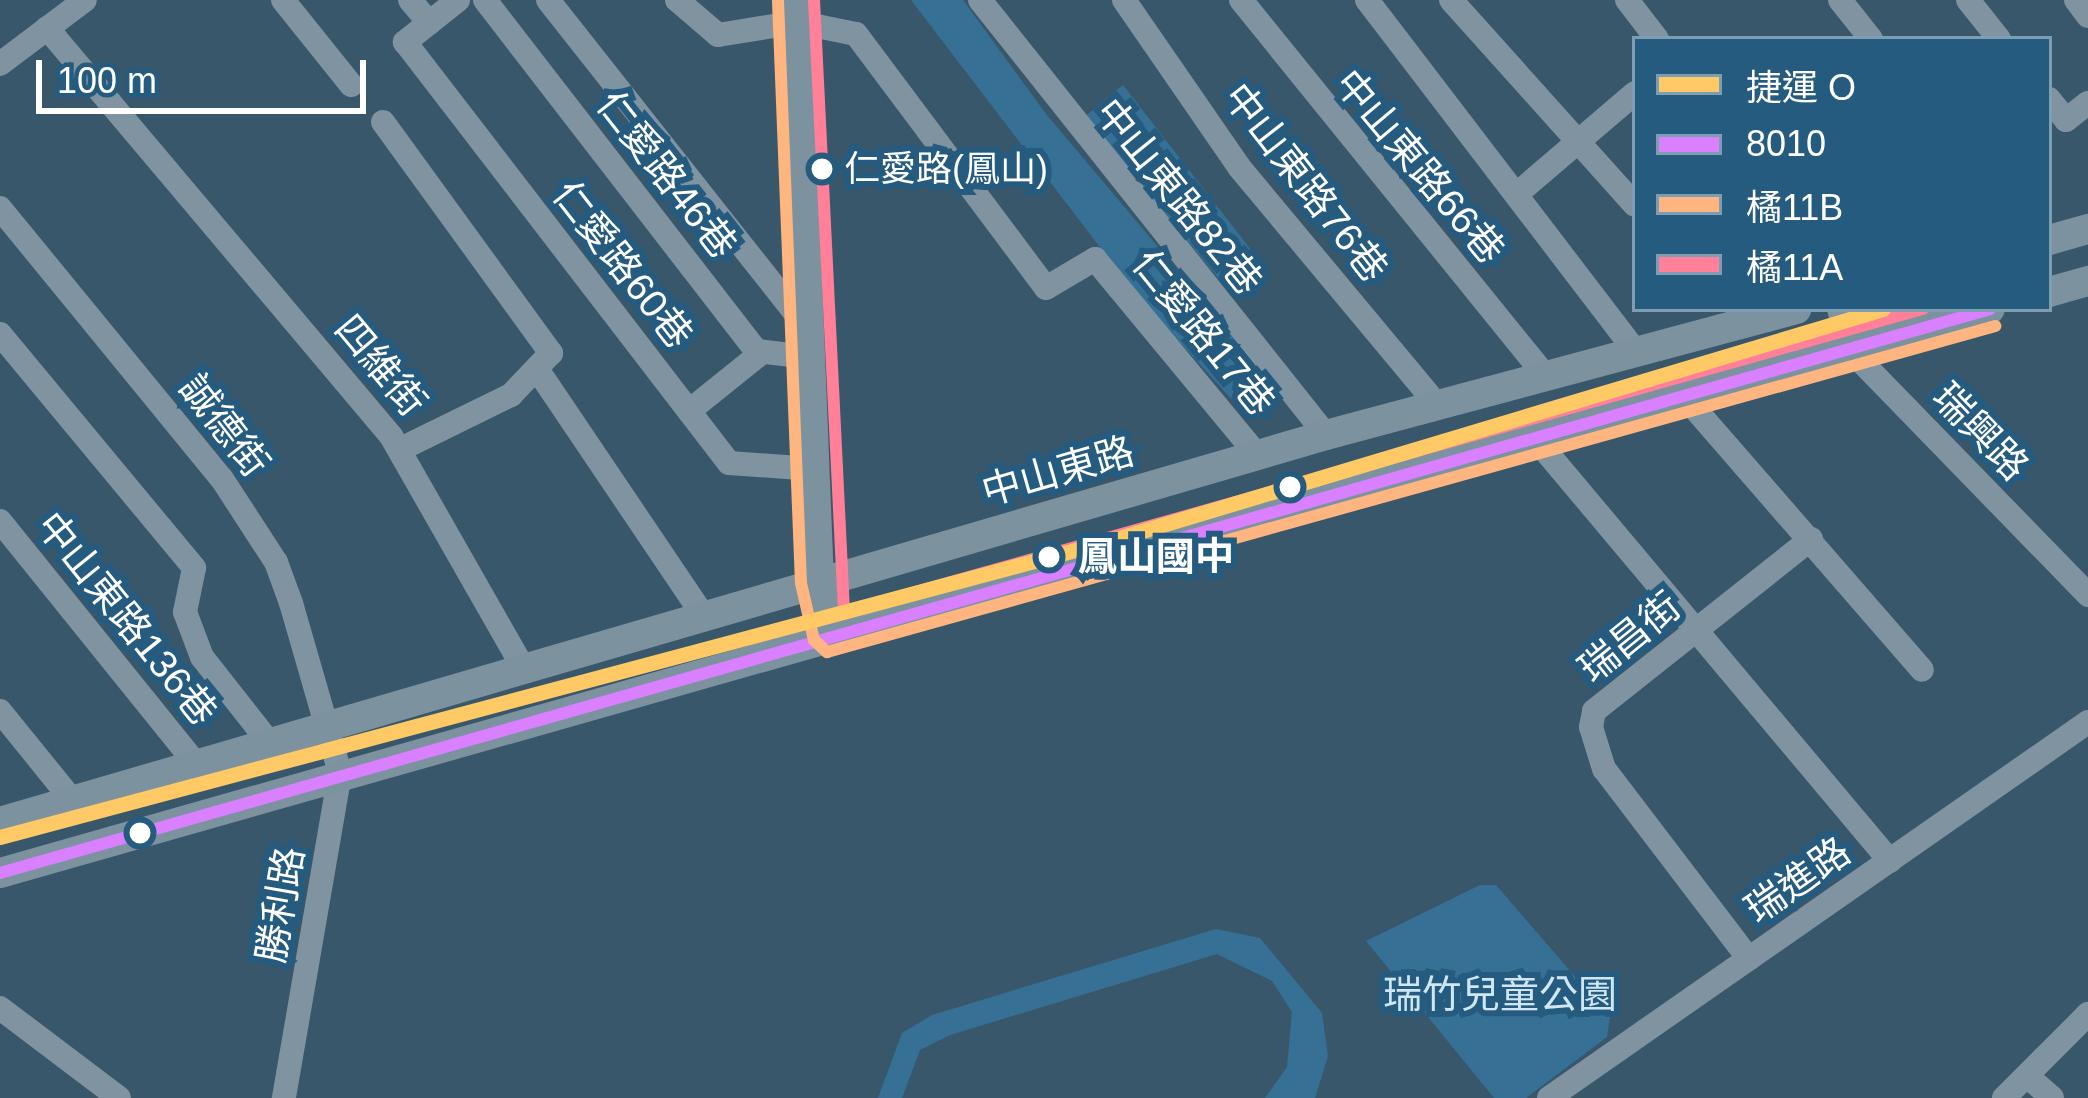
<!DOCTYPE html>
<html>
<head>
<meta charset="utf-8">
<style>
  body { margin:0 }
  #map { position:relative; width:2088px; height:1098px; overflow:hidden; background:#39576b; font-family:Helvetica,"Noto Sans TC",sans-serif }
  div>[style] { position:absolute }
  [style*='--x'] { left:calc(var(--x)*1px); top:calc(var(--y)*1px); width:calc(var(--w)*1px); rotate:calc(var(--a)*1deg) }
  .green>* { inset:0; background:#367095 }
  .minor>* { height:24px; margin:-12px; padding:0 12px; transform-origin:12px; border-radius:12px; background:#7f93a1 }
  .major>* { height:30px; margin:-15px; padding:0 15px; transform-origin:15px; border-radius:15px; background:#7d929f }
  .bus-1>* { height:12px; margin:-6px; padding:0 6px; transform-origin:6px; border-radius:6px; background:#d880ff }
  .bus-2>* { height:12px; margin:-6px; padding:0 6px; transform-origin:6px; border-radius:6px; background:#ffb580 }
  .bus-3>* { height:12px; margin:-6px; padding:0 6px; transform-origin:6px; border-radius:6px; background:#ff8098 }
  .metro-1>* { height:15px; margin:-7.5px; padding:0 7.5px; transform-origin:7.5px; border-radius:7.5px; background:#ffc966 }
  .dots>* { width:33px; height:33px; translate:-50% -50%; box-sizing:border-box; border:6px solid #255b7f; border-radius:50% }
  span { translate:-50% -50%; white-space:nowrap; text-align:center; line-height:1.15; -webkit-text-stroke:12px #255b7f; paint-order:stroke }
  .bus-label { font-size:36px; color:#fff }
  .left { translate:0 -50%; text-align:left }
  .street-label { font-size:39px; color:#fff }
  .stop-label { font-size:39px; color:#fff; font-weight:700 }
  .park-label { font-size:39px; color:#cee6f5 }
  .legend { position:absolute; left:1632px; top:36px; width:420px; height:276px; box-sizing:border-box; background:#255b7f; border:3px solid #7c9db2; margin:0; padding:15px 21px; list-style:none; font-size:36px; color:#fff }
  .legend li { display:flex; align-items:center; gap:24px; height:60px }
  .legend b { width:60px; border:3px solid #7c9db2 }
  .scale { position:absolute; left:36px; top:60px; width:330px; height:54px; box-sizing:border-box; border:6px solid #fff; border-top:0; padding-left:15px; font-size:36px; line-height:42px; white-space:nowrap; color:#fff; -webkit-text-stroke:9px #255b7f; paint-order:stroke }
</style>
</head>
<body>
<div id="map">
  <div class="green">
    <div style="clip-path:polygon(911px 0,963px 0,1046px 114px,1266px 375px,1235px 403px,1135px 293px)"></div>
    <div style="clip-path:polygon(1123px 85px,1255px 255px,1220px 280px,1084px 117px)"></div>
    <div style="clip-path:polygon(1480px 885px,1496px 885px,1610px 1017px,1607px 1037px,1526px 1098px,1494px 1098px,1366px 941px)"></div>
    <div style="clip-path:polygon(1216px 929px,1260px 938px,1322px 1013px,1328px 1056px,1315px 1098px,1265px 1098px,1287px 1067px,1292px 1012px,1272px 981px,1217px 954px,950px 1035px,920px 1050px,902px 1098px,878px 1098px,902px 1033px,932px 1015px)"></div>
  </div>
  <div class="minor">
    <div style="--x:283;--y:0;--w:109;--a:51.3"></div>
    <div style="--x:410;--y:0;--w:30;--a:50"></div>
    <div style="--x:458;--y:0;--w:68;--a:141.6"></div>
    <div style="--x:405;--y:42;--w:531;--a:52.42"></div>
    <div style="--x:729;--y:463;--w:85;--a:4"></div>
    <div style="--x:485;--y:0;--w:443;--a:52.3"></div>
    <div style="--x:756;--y:351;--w:53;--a:6.5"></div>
    <div style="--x:548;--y:0;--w:419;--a:51.7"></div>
    <div style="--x:677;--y:0;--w:54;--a:40.5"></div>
    <div style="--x:718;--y:35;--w:80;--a:-9.3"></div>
    <div style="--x:797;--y:22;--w:60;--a:11.5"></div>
    <div style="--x:856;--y:34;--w:317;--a:53.2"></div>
    <div style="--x:1046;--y:288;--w:57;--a:-30.6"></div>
    <div style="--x:1095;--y:259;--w:254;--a:50.4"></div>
    <div style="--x:980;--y:0;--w:556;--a:51.5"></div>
    <div style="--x:1124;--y:0;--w:203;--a:55.4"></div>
    <div style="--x:1239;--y:167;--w:310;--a:50.2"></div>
    <div style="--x:1241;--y:0;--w:484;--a:51"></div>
    <div style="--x:1367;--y:0;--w:443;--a:52.6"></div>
    <div style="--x:1451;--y:0;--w:275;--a:48.1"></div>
    <div style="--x:1627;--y:0;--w:49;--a:52.4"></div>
    <div style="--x:1840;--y:0;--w:50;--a:51.5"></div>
    <div style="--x:1968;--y:0;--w:50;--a:51.5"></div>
    <div style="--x:2076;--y:0;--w:20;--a:53"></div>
    <div style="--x:47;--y:28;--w:534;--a:49.86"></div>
    <div style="--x:391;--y:436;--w:271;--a:60.3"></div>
    <div style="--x:0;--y:64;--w:106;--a:-37"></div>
    <div style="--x:2049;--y:99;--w:27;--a:51"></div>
    <div style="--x:2066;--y:120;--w:28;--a:-38"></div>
    <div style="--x:383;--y:122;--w:286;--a:54"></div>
    <div style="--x:551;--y:353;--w:58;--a:133.6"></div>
    <div style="--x:511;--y:395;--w:123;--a:153.9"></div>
    <div style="--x:1518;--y:193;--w:154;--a:-40.5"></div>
    <div style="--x:0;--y:208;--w:350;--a:50.7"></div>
    <div style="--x:222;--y:479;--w:99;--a:57"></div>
    <div style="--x:276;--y:562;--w:44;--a:69.9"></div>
    <div style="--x:291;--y:603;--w:177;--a:73.9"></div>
    <div style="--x:340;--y:773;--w:330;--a:99.8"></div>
    <div style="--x:1839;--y:309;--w:42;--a:75"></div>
    <div style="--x:1850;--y:350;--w:342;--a:45.8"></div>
    <div style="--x:0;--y:334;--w:304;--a:50.3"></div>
    <div style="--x:194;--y:568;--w:45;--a:101.6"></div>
    <div style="--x:185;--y:612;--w:48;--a:69.3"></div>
    <div style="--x:202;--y:657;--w:108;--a:51.8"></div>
    <div style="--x:539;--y:372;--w:297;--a:56"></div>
    <div style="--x:1683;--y:395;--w:364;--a:49"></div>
    <div style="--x:689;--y:411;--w:91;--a:-38.8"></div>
    <div style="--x:1533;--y:436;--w:555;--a:49.97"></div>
    <div style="--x:0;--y:521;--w:311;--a:51.1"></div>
    <div style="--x:0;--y:711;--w:114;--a:51"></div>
    <div style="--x:1749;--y:959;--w:239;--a:-127.3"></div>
    <div style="--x:1604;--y:769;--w:44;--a:-107.2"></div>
    <div style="--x:1591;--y:727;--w:16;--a:-79"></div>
    <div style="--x:1594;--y:711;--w:277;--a:-38.4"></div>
    <div style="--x:0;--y:1008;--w:149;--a:37.1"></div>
    <div style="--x:2027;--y:1076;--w:33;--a:41"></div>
    <div style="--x:1549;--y:1098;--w:657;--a:-34.9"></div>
    <div style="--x:2004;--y:1098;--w:119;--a:-45"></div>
  </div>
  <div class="major">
    <div style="--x:796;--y:0;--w:582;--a:87.74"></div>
    <div style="--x:819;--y:582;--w:53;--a:77"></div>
    <div style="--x:2049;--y:240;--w:41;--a:-15.8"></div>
    <div style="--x:2049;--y:292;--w:41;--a:-15.8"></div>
    <div style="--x:0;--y:822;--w:1381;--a:-16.27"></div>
    <div style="--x:1326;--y:435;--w:487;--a:-15"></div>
    <div style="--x:0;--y:873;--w:2068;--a:-15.82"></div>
  </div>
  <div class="bus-1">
    <div style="--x:0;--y:873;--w:2068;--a:-15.82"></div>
  </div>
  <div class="bus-2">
    <div style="--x:778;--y:1;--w:582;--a:87.74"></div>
    <div style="--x:801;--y:583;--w:58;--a:77.2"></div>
    <div style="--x:814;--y:640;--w:18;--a:43"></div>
    <div style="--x:827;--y:652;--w:1213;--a:-15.59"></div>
  </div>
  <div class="bus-3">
    <div style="--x:814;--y:0;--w:613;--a:87.19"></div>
    <div style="--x:844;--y:612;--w:1121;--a:-15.69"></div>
  </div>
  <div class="metro-1">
    <div style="--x:0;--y:837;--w:1141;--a:-14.94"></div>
    <div style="--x:1102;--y:543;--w:815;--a:-16.68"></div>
  </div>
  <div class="dots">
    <div style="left:822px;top:169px;background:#fff"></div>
    <div style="left:1290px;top:487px;background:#fff"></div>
    <div style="left:1049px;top:557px;background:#fff"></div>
    <div style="left:140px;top:833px;background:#fff"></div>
  </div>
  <div class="bus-label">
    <span class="left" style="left:844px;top:169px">仁愛路(鳳山)</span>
  </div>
  <div class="street-label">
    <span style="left:1419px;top:167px;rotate:50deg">中山東路66巷</span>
    <span style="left:666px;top:175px;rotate:52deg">仁愛路46巷</span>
    <span style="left:1305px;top:183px;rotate:52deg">中山東路76巷</span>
    <span style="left:1178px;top:197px;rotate:51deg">中山東路82巷</span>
    <span style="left:622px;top:265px;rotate:52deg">仁愛路60巷</span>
    <span style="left:1203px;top:333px;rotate:51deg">仁愛路17巷</span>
    <span style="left:380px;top:366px;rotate:50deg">四維街</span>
    <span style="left:224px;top:426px;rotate:52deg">誠德街</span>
    <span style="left:1980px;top:432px;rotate:46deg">瑞興路</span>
    <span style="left:1058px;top:472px;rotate:-16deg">中山東路</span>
    <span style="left:126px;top:619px;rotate:51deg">中山東路136巷</span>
    <span style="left:1630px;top:638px;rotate:-39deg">瑞昌街</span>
    <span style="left:1798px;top:881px;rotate:-35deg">瑞進路</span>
    <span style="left:281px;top:905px;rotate:-80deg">勝利路</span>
  </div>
  <div class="stop-label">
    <span class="left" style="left:1078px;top:557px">鳳山國中</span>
  </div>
  <div class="park-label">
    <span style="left:1500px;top:995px">瑞竹兒童公園</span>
  </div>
  <ul class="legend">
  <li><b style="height:15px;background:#ffc966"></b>捷運 O</li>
  <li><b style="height:15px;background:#d880ff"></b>8010</li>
  <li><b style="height:15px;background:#ffb580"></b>橘11B</li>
  <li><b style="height:15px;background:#ff8098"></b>橘11A</li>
  </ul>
  <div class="scale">100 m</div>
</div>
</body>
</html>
